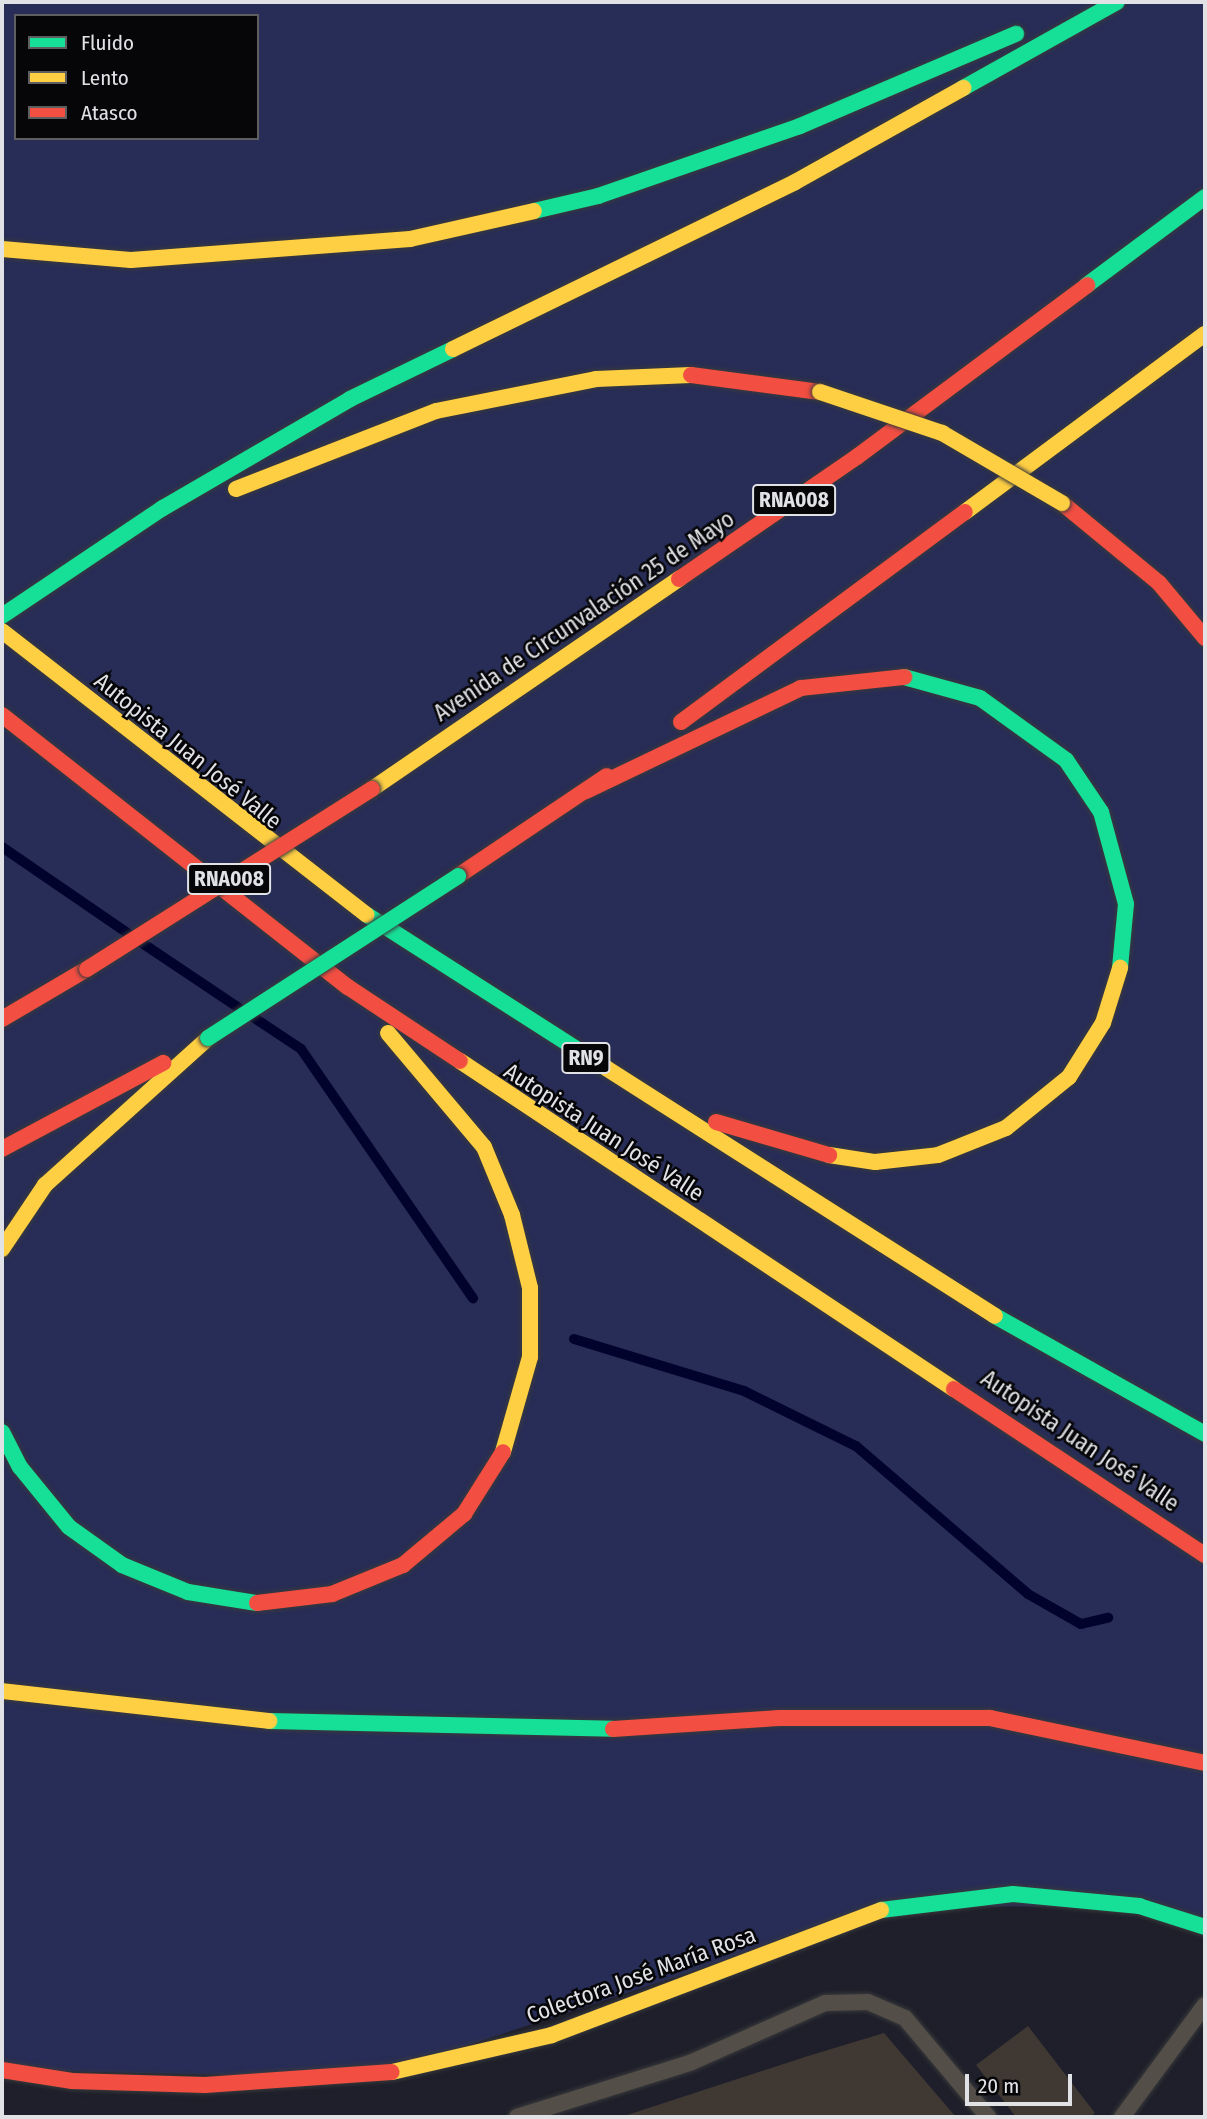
<!DOCTYPE html>
<html>
<head>
<meta charset="utf-8">
<style>
  body { margin:0 }
  #map { position:relative; width:1207px; height:2119px; overflow:hidden; background:#1b1c20; font-family:"Fira Sans Condensed",sans-serif }
  div>[style] { position:absolute }
  [style*='--x'] { left:calc(var(--x)*1px); top:calc(var(--y)*1px); width:calc(var(--w)*1px); rotate:calc(var(--a)*1deg) }
  .built>* { inset:0; background:#1e1f2a }
  .green>* { inset:0; background:#282d57 }
  .stream>* { height:10px; margin:-5px; padding:0 5px; transform-origin:5px; border-radius:5px; background:#02032d }
  .building>* { inset:0; background:#3f3833 }
  .roads { filter:drop-shadow(0 0 2px #38393b) drop-shadow(0 0 2px #38393b) }
  .lane>* { height:16px; margin:-8px; padding:0 8px; transform-origin:8px; border-radius:8px; background:#544e48 }
  .fast>* { height:16px; margin:-8px; padding:0 8px; transform-origin:8px; border-radius:8px; background:#16e098 }
  .slow>* { height:16px; margin:-8px; padding:0 8px; transform-origin:8px; border-radius:8px; background:#ffcf43 }
  .jam>* { height:16px; margin:-8px; padding:0 8px; transform-origin:8px; border-radius:8px; background:#f24e42 }
  .bridges { filter:drop-shadow(0 0 2px #38393b) drop-shadow(0 0 2px #38393b) }
  .fast-bridge>* { height:16px; margin:-8px; padding:0 8px; transform-origin:8px; border-radius:8px; background:#16e098 }
  .slow-bridge>* { height:16px; margin:-8px; padding:0 8px; transform-origin:8px; border-radius:8px; background:#ffcf43 }
  .jam-bridge>* { height:16px; margin:-8px; padding:0 8px; transform-origin:8px; border-radius:8px; background:#f24e42 }
  span { translate:-50% -50%; white-space:nowrap; text-align:center; line-height:1.15; -webkit-text-stroke:5px #060608; paint-order:stroke }
  .shield-label span { padding:2px 5px; background:#060608; border:2px solid; border-radius:5px; -webkit-text-stroke-width:0 }
  .shield-label { font-size:21px; color:#e1e2e6; font-weight:700 }
  .street-label { font-size:23px; color:#e1e2e6 }
  .frame { position:absolute; inset:0; border:4px solid #e1e2e6; pointer-events:none }
  .legend { position:absolute; left:14px; top:14px; width:245px; height:126px; box-sizing:border-box; background:#060608; border:2px solid #5e5e61; margin:0; padding:9px 12px; list-style:none; font-size:21px; color:#e1e2e6 }
  .legend li { display:flex; align-items:center; gap:14px; height:35px }
  .legend b { width:35px; border:2px solid #5e5e61 }
  .scale { position:absolute; left:965px; top:2074px; width:107px; height:32px; box-sizing:border-box; border:4px solid #e1e2e6; border-top:0; padding-left:9px; font-size:21px; line-height:24px; white-space:nowrap; color:#e1e2e6; -webkit-text-stroke:5px #060608; paint-order:stroke }
</style>
</head>
<body>
<div id="map">
  <div class="built">
    <div style="clip-path:polygon(1013px 1894px,1205px 1927px,1205px 2117px,2px 2117px,2px 2070px,889px 1907px)"></div>
  </div>
  <div class="green">
    <div style="clip-path:polygon(evenodd,2px 2px,1205px 2px,1205px 1927px,1139px 1906px,889px 1907px,368px 2078px,2px 2070px,2px 2px,16px 16px,257px 16px,257px 138px,16px 138px,16px 16px)"></div>
  </div>
  <div class="stream">
    <div style="--x:2;--y:847;--w:154;--a:34.4"></div>
    <div style="--x:142;--y:943;--w:117;--a:33.8"></div>
    <div style="--x:253;--y:1017;--w:58;--a:33.7"></div>
    <div style="--x:301;--y:1049;--w:303;--a:55.4"></div>
    <div style="--x:574;--y:1339;--w:178;--a:17"></div>
    <div style="--x:744;--y:1391;--w:125;--a:26.2"></div>
    <div style="--x:856;--y:1446;--w:227;--a:40.7"></div>
    <div style="--x:1028;--y:1594;--w:61;--a:29.5"></div>
    <div style="--x:1081;--y:1624;--w:28;--a:-13"></div>
  </div>
  <div class="building">
    <div style="clip-path:polygon(1028px 2026px,1095px 2113px,1090px 2117px,1016px 2117px,976px 2065px)"></div>
    <div style="clip-path:polygon(884px 2033px,956px 2117px,621px 2117px,808px 2056px)"></div>
  </div>
  <div class="roads">
    <div class="lane">
      <div style="--x:517;--y:2117;--w:183;--a:-17.4"></div>
      <div style="--x:692;--y:2062;--w:145;--a:-23.9"></div>
      <div style="--x:825;--y:2003;--w:43;--a:-1.3"></div>
      <div style="--x:868;--y:2002;--w:40;--a:23.4"></div>
      <div style="--x:905;--y:2018;--w:129;--a:50"></div>
      <div style="--x:1122;--y:2117;--w:139;--a:-53.5"></div>
    </div>
    <div class="fast">
      <div style="--x:963;--y:88;--w:176;--a:-29.2"></div>
      <div style="--x:534;--y:211;--w:66;--a:-13.2"></div>
      <div style="--x:598;--y:196;--w:214;--a:-19.1"></div>
      <div style="--x:800;--y:126;--w:235;--a:-23.1"></div>
      <div style="--x:1087;--y:285;--w:147;--a:-36.7"></div>
      <div style="--x:2;--y:616;--w:194;--a:-33.9"></div>
      <div style="--x:163;--y:508;--w:216;--a:-30.2"></div>
      <div style="--x:350;--y:399;--w:114;--a:-25.9"></div>
      <div style="--x:904;--y:677;--w:79;--a:15.4"></div>
      <div style="--x:980;--y:698;--w:106;--a:35.8"></div>
      <div style="--x:1066;--y:760;--w:63;--a:56.1"></div>
      <div style="--x:1101;--y:812;--w:95;--a:74.8"></div>
      <div style="--x:1126;--y:904;--w:64;--a:95.4"></div>
      <div style="--x:367;--y:915;--w:284;--a:32.6"></div>
      <div style="--x:995;--y:1316;--w:241;--a:29.3"></div>
      <div style="--x:2;--y:1432;--w:39;--a:63"></div>
      <div style="--x:20;--y:1467;--w:77;--a:50.8"></div>
      <div style="--x:69;--y:1527;--w:65;--a:35.6"></div>
      <div style="--x:122;--y:1565;--w:71;--a:22.2"></div>
      <div style="--x:188;--y:1592;--w:70;--a:9.1"></div>
      <div style="--x:269;--y:1721;--w:344;--a:1.3"></div>
      <div style="--x:881;--y:1910;--w:133;--a:-6.9"></div>
      <div style="--x:1013;--y:1894;--w:127;--a:5.4"></div>
      <div style="--x:1139;--y:1906;--w:69;--a:17.7"></div>
    </div>
    <div class="slow">
      <div style="--x:2;--y:249;--w:129;--a:4.9"></div>
      <div style="--x:131;--y:260;--w:280;--a:-4.3"></div>
      <div style="--x:410;--y:239;--w:127;--a:-12.7"></div>
      <div style="--x:453;--y:349;--w:381;--a:-26"></div>
      <div style="--x:795;--y:182;--w:193;--a:-29.2"></div>
      <div style="--x:236;--y:489;--w:215;--a:-21.3"></div>
      <div style="--x:436;--y:411;--w:163;--a:-11.3"></div>
      <div style="--x:596;--y:379;--w:95;--a:-2.4"></div>
      <div style="--x:965;--y:512;--w:299;--a:-36.6"></div>
      <div style="--x:2;--y:631;--w:462;--a:37.9"></div>
      <div style="--x:372;--y:789;--w:372;--a:-34.4"></div>
      <div style="--x:388;--y:1033;--w:149;--a:49.9"></div>
      <div style="--x:484;--y:1147;--w:74;--a:67.6"></div>
      <div style="--x:512;--y:1215;--w:75;--a:76.1"></div>
      <div style="--x:530;--y:1288;--w:69;--a:90"></div>
      <div style="--x:530;--y:1357;--w:99;--a:105.9"></div>
      <div style="--x:460;--y:1061;--w:593;--a:33.58"></div>
      <div style="--x:606;--y:1068;--w:461;--a:32.5"></div>
      <div style="--x:829;--y:1155;--w:47;--a:8.7"></div>
      <div style="--x:875;--y:1162;--w:63;--a:-6.3"></div>
      <div style="--x:938;--y:1155;--w:73;--a:-21.7"></div>
      <div style="--x:1006;--y:1128;--w:81;--a:-39"></div>
      <div style="--x:1069;--y:1077;--w:64;--a:-57.8"></div>
      <div style="--x:1103;--y:1023;--w:58;--a:-72.8"></div>
      <div style="--x:2;--y:1249;--w:77;--a:-56.1"></div>
      <div style="--x:45;--y:1185;--w:219;--a:-42"></div>
      <div style="--x:2;--y:1691;--w:269;--a:6.4"></div>
      <div style="--x:392;--y:2072;--w:164;--a:-13"></div>
      <div style="--x:552;--y:2035;--w:352;--a:-20.8"></div>
    </div>
    <div class="jam">
      <div style="--x:691;--y:375;--w:130;--a:7.5"></div>
      <div style="--x:1062;--y:503;--w:126;--a:39.5"></div>
      <div style="--x:1159;--y:583;--w:72;--a:50.1"></div>
      <div style="--x:679;--y:579;--w:217;--a:-34.5"></div>
      <div style="--x:858;--y:456;--w:286;--a:-36.7"></div>
      <div style="--x:2;--y:715;--w:440;--a:38.2"></div>
      <div style="--x:348;--y:987;--w:134;--a:33.5"></div>
      <div style="--x:681;--y:722;--w:353;--a:-36.5"></div>
      <div style="--x:586;--y:791;--w:238;--a:-25.6"></div>
      <div style="--x:801;--y:688;--w:104;--a:-6.1"></div>
      <div style="--x:458;--y:876;--w:179;--a:-33.9"></div>
      <div style="--x:2;--y:1019;--w:99;--a:-30.5"></div>
      <div style="--x:716;--y:1122;--w:118;--a:16.3"></div>
      <div style="--x:2;--y:1149;--w:183;--a:-28.1"></div>
      <div style="--x:954;--y:1389;--w:301;--a:33.5"></div>
      <div style="--x:257;--y:1603;--w:76;--a:-6.8"></div>
      <div style="--x:332;--y:1594;--w:77;--a:-22.2"></div>
      <div style="--x:403;--y:1565;--w:80;--a:-39.9"></div>
      <div style="--x:464;--y:1514;--w:73;--a:-57.8"></div>
      <div style="--x:613;--y:1729;--w:167;--a:-3.8"></div>
      <div style="--x:780;--y:1718;--w:210;--a:0"></div>
      <div style="--x:990;--y:1718;--w:220;--a:11.8"></div>
      <div style="--x:2;--y:2070;--w:71;--a:8.9"></div>
      <div style="--x:72;--y:2081;--w:133;--a:1.7"></div>
      <div style="--x:205;--y:2085;--w:187;--a:-4"></div>
    </div>
  </div>
  <div class="bridges">
    <div class="fast-bridge">
      <div style="--x:208;--y:1038;--w:298;--a:-32.9"></div>
    </div>
    <div class="slow-bridge">
      <div style="--x:820;--y:392;--w:129;--a:18.6"></div>
      <div style="--x:942;--y:433;--w:139;--a:30.3"></div>
    </div>
    <div class="jam-bridge">
      <div style="--x:87;--y:969;--w:337;--a:-32.3"></div>
    </div>
  </div>
  <div class="shield-label">
    <span style="left:794px;top:500px">RNA008</span>
    <span style="left:229px;top:879px">RNA008</span>
    <span style="left:586px;top:1058px">RN9</span>
  </div>
  <div class="street-label">
    <span style="left:584px;top:616px;rotate:-34deg">Avenida de Circunvalación 25 de Mayo</span>
    <span style="left:188px;top:751px;rotate:39deg">Autopista Juan José Valle</span>
    <span style="left:604px;top:1132px;rotate:33deg">Autopista Juan José Valle</span>
    <span style="left:1080px;top:1441px;rotate:34deg">Autopista Juan José Valle</span>
    <span style="left:641px;top:1975px;rotate:-20deg">Colectora José María Rosa</span>
  </div>
  <div class="frame"></div>
  <ul class="legend">
  <li><b style="height:9px;background:#16e098"></b>Fluido</li>
  <li><b style="height:9px;background:#ffcf43"></b>Lento</li>
  <li><b style="height:9px;background:#f24e42"></b>Atasco</li>
  </ul>
  <div class="scale">20 m</div>
</div>
</body>
</html>
